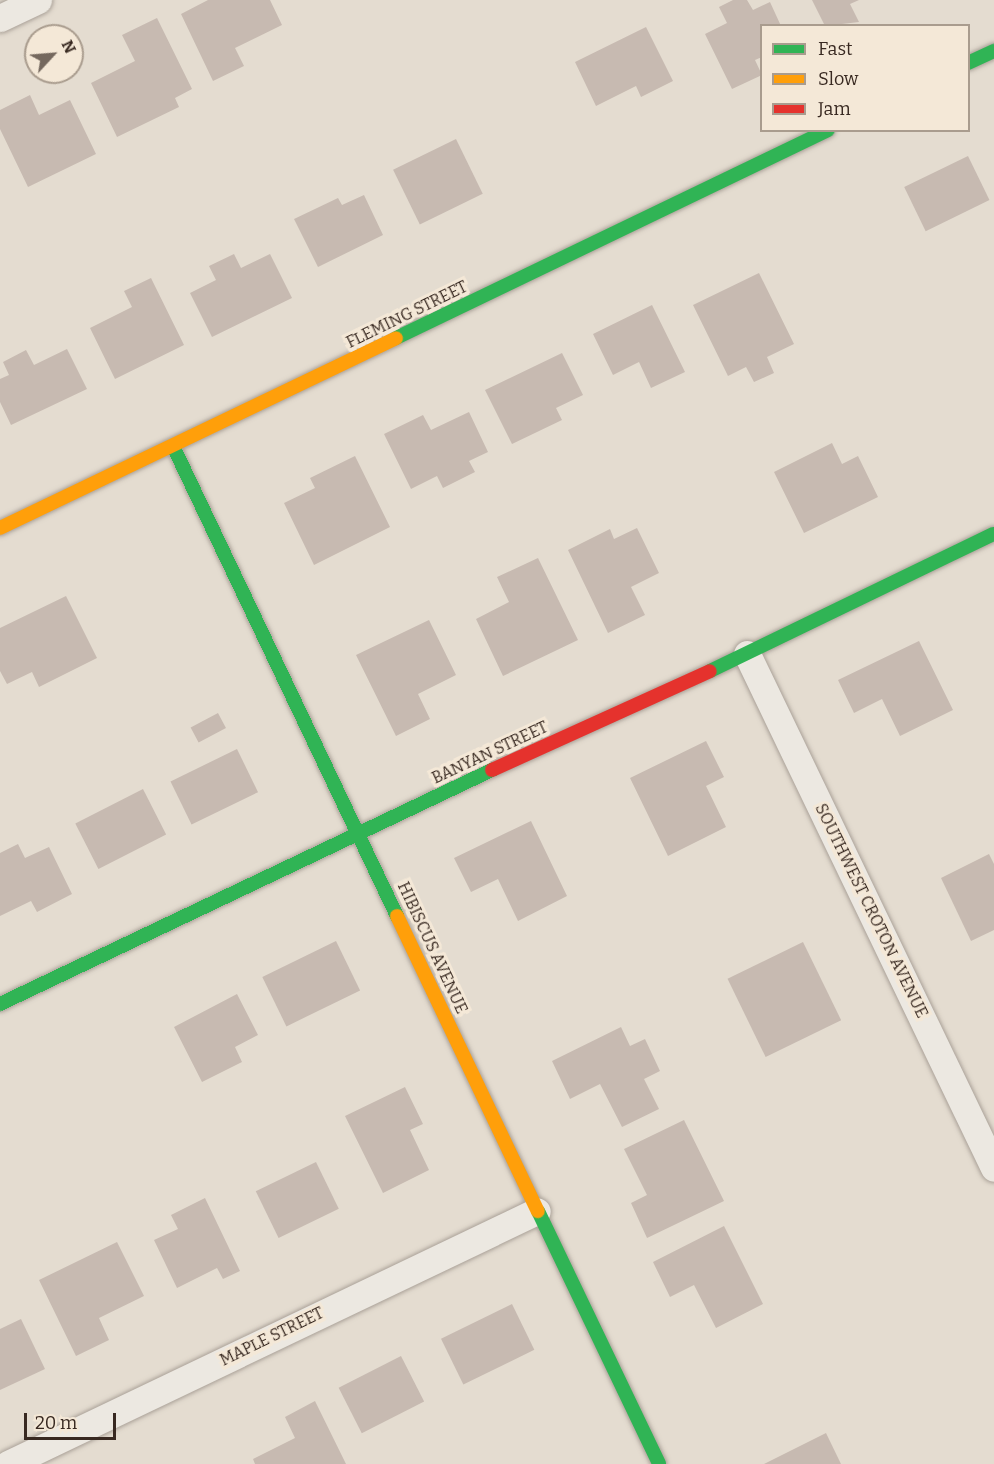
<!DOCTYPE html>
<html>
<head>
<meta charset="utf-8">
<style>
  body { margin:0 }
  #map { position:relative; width:994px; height:1464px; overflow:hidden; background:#e4dcd0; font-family:Bitter,serif }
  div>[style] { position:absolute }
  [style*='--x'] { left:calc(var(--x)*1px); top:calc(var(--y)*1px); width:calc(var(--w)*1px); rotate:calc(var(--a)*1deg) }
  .building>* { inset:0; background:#c7bab1; transform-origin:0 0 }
  .roads { filter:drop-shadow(0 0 2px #aaa198) drop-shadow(0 0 2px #aaa198) }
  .street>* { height:27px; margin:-13.5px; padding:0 13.5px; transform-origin:13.5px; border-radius:13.5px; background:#ece8e1 }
  .fast>* { height:14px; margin:-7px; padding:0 7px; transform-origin:7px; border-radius:7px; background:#30b455 }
  .slow>* { height:14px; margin:-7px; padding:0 7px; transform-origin:7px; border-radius:7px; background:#ff9f0a }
  .jam>* { height:14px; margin:-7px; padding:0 7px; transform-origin:7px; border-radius:7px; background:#e5322d }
  span { translate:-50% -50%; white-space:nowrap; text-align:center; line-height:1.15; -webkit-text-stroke:6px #f4e8d7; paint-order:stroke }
  .street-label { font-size:16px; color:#382921 }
  .legend { position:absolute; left:760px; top:24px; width:210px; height:108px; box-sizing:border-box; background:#f4e8d7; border:2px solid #a99c8e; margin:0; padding:8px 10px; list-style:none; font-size:18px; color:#382921 }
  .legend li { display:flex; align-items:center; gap:12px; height:30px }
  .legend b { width:30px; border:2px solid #a99c8e }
  .north { position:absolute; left:24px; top:24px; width:60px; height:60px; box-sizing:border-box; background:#f4e8d7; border:2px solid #a99c8e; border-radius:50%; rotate:64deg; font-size:16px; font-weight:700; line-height:24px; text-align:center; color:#382921 }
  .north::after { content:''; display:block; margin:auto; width:21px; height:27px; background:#74685e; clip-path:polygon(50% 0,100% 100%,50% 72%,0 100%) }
  .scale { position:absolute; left:24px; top:1413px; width:92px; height:27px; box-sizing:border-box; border:3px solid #382921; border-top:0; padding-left:8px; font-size:18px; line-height:21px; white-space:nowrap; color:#382921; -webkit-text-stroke:4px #f4e8d7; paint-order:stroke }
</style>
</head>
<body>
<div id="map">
  <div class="building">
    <div style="clip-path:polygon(208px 0,270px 0,282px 25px,235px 48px,244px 66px,213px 81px,181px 14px)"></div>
    <div style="clip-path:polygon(733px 0,747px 0,753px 10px,770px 2px,781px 26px,762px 26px,762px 57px,755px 60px,762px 75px,732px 89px,705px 34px,727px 23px,719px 7px)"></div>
    <div style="clip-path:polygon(812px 0,859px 0,850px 4px,859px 22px,825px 26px)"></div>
    <div style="clip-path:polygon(157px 18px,192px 89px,175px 98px,179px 107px,117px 137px,91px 83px,135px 61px,122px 35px)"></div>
    <div style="clip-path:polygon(646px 27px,673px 81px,641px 97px,636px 86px,596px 106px,575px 62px)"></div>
    <div style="clip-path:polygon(30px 95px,39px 115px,70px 100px,96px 154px,28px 187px,0 129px,0 110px)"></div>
    <div style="left:456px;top:139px;width:61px;height:70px;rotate:64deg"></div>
    <div style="left:968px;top:156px;width:49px;height:71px;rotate:64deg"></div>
    <div style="clip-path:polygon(364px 195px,383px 235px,318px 267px,294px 219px,338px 198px,342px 205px)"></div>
    <div style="clip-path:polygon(234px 254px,241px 268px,270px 254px,292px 298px,212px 337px,190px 293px,216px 280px,209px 266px)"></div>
    <div style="clip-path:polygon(759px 273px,794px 344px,767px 357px,774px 373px,754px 382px,746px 367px,728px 376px,693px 305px)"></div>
    <div style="clip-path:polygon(151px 278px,184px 345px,115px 379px,90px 328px,132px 307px,124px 291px)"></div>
    <div style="clip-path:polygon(652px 305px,685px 372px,651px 388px,639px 362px,613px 375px,593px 334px)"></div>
    <div style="clip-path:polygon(67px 349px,87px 389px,11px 425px,0 402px,0 379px,9px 375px,3px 362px,26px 350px,34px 365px)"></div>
    <div style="clip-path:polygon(562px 353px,583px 395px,556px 408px,562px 420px,512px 444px,485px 390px)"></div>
    <div style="clip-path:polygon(469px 412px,488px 452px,469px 461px,475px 472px,443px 488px,437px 476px,411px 489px,384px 434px,423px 415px,431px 430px)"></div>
    <div style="clip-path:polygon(832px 443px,842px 464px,858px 456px,878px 497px,804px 533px,774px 472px)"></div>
    <div style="clip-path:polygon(355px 456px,390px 527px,314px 565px,284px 503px,315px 488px,310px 478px)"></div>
    <div style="clip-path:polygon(637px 528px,659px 573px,631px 587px,645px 615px,608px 633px,568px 550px,610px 529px,614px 539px)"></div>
    <div style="clip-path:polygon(538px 558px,578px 640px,503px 676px,476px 619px,509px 602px,497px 577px)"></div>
    <div style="clip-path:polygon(66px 596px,97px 658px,39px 687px,32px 672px,7px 684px,0 671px,0 628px)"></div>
    <div style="clip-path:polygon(429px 620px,456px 675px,418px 694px,430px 719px,396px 736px,356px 655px)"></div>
    <div style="clip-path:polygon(919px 641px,953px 710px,900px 736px,882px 699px,854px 713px,838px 680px)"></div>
    <div style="left:218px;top:713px;width:17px;height:31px;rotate:62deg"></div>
    <div style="clip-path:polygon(706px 741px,724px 777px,706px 786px,726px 827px,668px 856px,630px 778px)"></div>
    <div style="left:237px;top:749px;width:48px;height:74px;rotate:64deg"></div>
    <div style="left:143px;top:789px;width:51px;height:76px;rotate:63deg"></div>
    <div style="clip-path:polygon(531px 821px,567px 896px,518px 921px,498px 879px,471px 892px,454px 858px)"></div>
    <div style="clip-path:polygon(18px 844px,25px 858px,49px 847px,72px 894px,37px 912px,31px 901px,0 916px,0 853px)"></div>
    <div style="clip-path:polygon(989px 854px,994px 864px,994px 930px,971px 941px,941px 878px)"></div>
    <div style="left:336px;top:941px;width:55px;height:82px;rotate:64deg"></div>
    <div style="left:803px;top:942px;width:87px;height:84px;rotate:64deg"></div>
    <div style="clip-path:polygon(237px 994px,258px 1035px,235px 1047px,242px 1062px,202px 1082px,174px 1027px)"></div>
    <div style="clip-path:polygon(621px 1027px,630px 1046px,645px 1039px,660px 1071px,644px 1079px,659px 1109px,622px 1127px,600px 1084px,570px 1099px,552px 1061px)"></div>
    <div style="clip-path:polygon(405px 1087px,423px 1124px,410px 1130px,429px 1170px,383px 1193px,345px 1116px)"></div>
    <div style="clip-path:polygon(684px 1120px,724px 1201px,647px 1238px,631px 1203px,647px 1195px,624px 1149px)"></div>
    <div style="left:316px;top:1162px;width:52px;height:67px;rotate:64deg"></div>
    <div style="clip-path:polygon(205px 1198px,240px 1271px,223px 1279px,217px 1268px,177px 1288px,154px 1240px,178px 1229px,171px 1215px)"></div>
    <div style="clip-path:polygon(724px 1226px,763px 1304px,716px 1328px,694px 1285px,670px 1297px,653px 1262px)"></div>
    <div style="clip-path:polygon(117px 1242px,144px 1296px,99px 1318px,109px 1340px,76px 1356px,39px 1280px)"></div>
    <div style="left:512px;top:1304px;width:51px;height:79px;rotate:64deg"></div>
    <div style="clip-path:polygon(21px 1319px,45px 1369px,0 1390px,0 1329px)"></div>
    <div style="left:401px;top:1356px;width:51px;height:70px;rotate:63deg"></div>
    <div style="clip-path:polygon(315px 1401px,346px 1464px,255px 1464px,253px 1459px,295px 1438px,285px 1417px)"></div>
    <div style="clip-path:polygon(826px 1433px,841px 1464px,764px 1464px)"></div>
  </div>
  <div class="roads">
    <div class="street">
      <div style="--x:0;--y:18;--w:42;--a:-25.3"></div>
      <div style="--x:747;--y:654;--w:570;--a:64.33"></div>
      <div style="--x:8;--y:1464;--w:586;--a:-25.56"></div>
    </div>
    <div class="fast">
      <div style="--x:968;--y:63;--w:29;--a:-25"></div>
      <div style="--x:396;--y:338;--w:479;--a:-25.7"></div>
      <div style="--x:173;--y:446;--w:521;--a:64.52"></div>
      <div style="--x:710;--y:671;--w:315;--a:-25.8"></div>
      <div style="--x:0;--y:1004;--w:545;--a:-25.44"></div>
      <div style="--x:538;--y:1211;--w:280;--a:64.4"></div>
    </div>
    <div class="slow">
      <div style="--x:0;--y:528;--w:439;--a:-25.6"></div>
      <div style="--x:397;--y:916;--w:327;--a:64.5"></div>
    </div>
    <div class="jam">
      <div style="--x:492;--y:770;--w:239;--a:-24.4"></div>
    </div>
  </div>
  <div class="street-label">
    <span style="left:407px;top:315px;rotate:-26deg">FLEMING STREET</span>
    <span style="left:490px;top:753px;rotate:-25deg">BANYAN STREET</span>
    <span style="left:871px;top:911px;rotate:64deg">SOUTHWEST CROTON AVENUE</span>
    <span style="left:432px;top:948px;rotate:65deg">HIBISCUS AVENUE</span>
    <span style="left:272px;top:1337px;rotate:-26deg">MAPLE STREET</span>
  </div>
  <ul class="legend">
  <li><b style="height:8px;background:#30b455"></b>Fast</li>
  <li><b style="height:8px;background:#ff9f0a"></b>Slow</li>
  <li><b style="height:8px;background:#e5322d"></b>Jam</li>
  </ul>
  <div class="north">N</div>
  <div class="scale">20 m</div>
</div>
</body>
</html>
